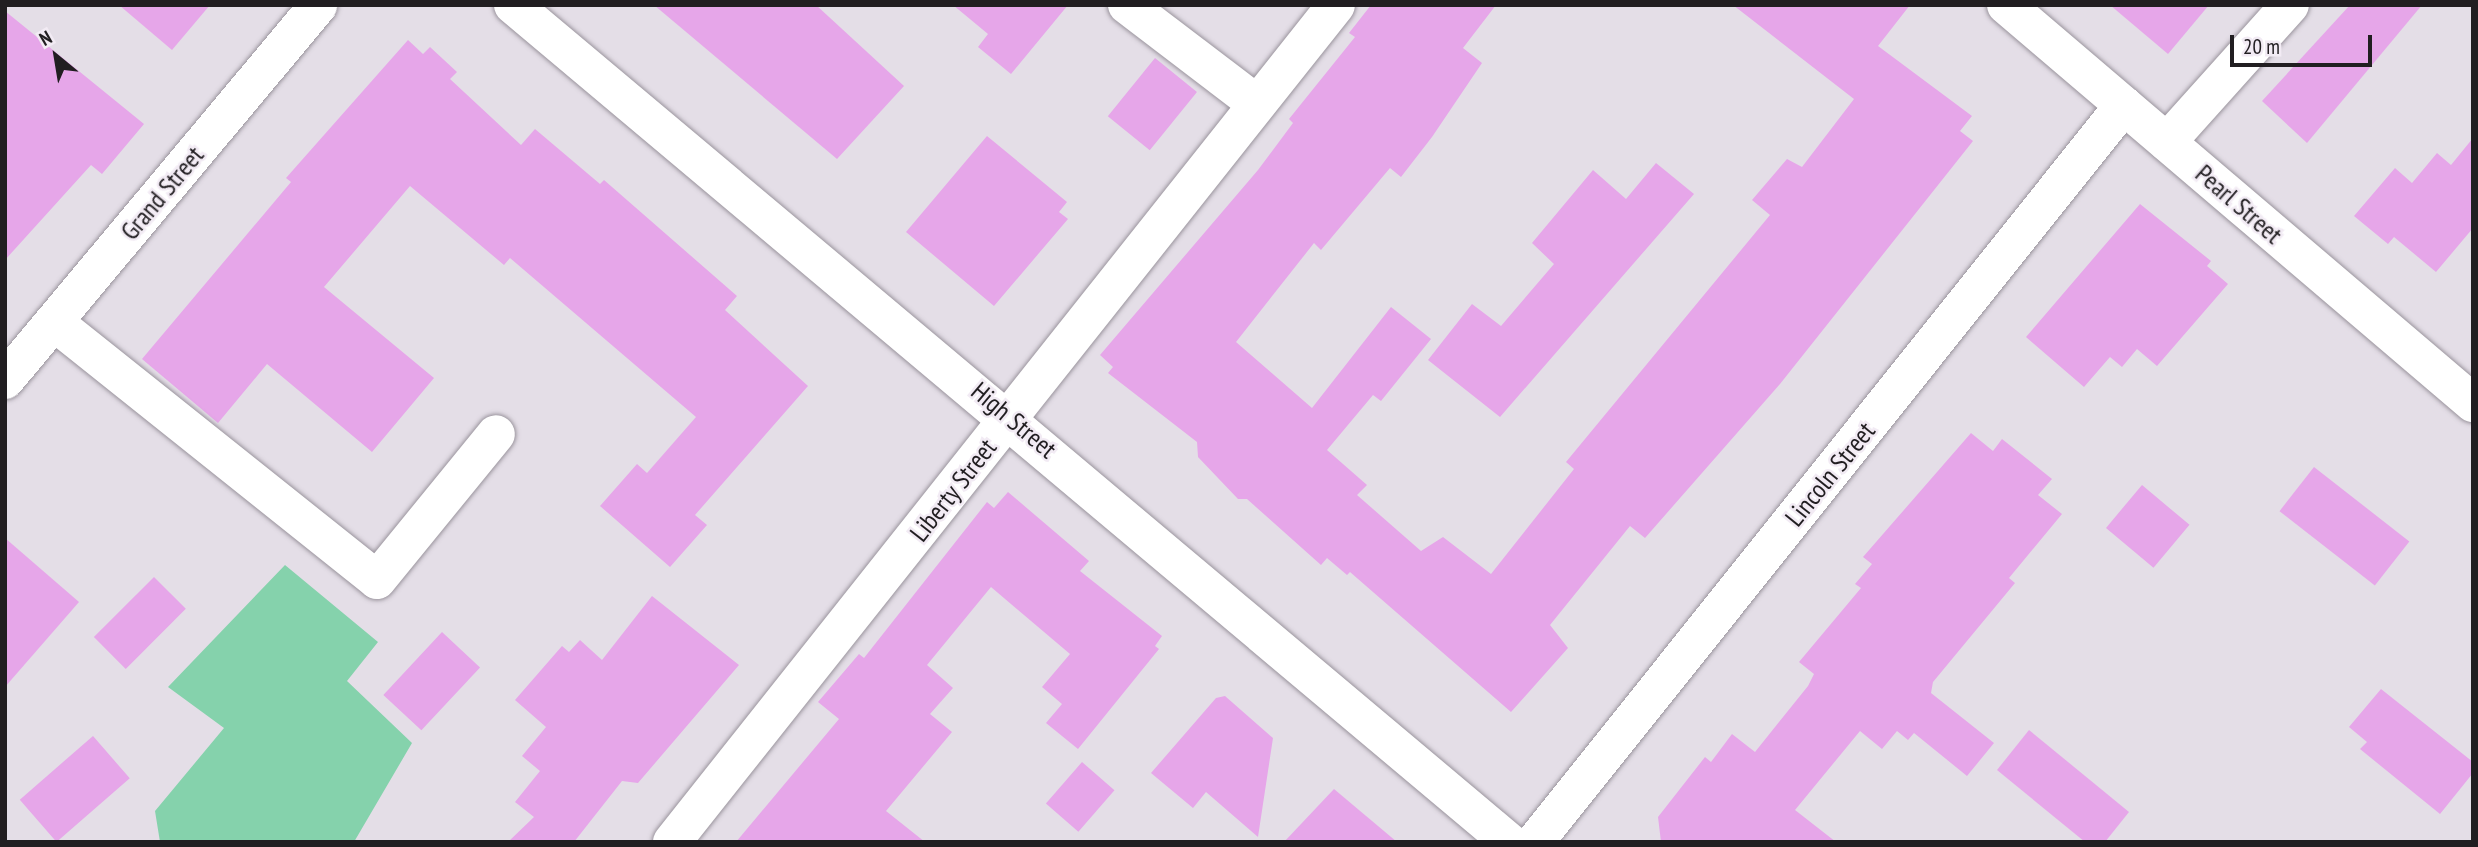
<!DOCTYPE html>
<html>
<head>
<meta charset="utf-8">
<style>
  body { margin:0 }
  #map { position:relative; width:2478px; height:847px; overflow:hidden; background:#e4dee7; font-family:"PT Sans Narrow",sans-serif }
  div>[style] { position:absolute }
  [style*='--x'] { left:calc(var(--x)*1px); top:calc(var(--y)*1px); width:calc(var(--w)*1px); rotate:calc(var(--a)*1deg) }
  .green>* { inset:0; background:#85d2ac }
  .building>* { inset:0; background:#e6a6e9; transform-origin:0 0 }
  .roads { filter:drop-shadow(0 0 2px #9a949d) drop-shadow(0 0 2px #9a949d) }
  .minor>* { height:38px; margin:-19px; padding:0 19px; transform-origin:19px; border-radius:19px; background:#fff }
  span { translate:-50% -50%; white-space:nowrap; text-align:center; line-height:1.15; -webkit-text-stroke:5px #f2ebf4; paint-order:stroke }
  .street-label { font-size:26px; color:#211e21 }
  .frame { position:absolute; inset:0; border:7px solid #211e21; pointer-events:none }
  .north { position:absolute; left:21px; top:21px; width:70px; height:70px; -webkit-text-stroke:5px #f2ebf4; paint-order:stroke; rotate:330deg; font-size:19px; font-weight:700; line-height:28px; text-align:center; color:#211e21 }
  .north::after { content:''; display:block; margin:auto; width:24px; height:32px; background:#211e21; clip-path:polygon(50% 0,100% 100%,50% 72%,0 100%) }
  .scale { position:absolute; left:2230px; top:35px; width:142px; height:32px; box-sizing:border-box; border:4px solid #211e21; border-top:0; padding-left:9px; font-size:21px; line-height:24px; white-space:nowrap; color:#211e21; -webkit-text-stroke:5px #f2ebf4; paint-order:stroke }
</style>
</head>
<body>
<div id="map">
  <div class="green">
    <div style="clip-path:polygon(285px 565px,378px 642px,347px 681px,412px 743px,354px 842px,160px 842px,155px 811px,224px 728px,168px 687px)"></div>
  </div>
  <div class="building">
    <div style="clip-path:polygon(119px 5px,210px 5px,172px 50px)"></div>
    <div style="clip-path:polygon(654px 5px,816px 5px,904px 86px,837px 159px)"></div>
    <div style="clip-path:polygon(953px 5px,1068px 5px,1011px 74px,978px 47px,988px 34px)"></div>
    <div style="clip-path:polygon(1371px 5px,1496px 5px,1463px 48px,1482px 63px,1432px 137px,1401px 177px,1390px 168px,1321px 250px,1314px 243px,1236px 342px,1312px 408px,1391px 307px,1431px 339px,1381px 401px,1373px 395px,1327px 450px,1367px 485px,1357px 495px,1421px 551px,1443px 537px,1491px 574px,1574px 469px,1566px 462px,1770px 215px,1752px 200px,1787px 159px,1802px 167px,1854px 99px,1733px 5px,1910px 5px,1878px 46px,1972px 116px,1960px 131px,1973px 141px,1780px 384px,1645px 538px,1630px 526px,1550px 625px,1568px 648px,1511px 712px,1350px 572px,1347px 575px,1327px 558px,1321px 565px,1247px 499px,1238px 499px,1198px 457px,1197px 442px,1108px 373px,1113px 367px,1100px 355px,1258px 170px,1293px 123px,1289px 119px,1355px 37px,1349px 33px)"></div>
    <div style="clip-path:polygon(2110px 5px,2209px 5px,2168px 54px)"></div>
    <div style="clip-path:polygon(2350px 5px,2422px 5px,2307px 143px,2262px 101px)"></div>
    <div style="clip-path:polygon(5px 11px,144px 124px,102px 174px,91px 165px,5px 260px)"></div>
    <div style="clip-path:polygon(408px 40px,423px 54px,430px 47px,457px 72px,450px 79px,521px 145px,535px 129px,600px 184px,604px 180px,737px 296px,725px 310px,808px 386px,695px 515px,707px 525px,670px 567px,600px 506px,637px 464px,647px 473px,696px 417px,510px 258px,504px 265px,410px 186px,324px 287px,434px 378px,372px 452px,267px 364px,218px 423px,142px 359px,291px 182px,286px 178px)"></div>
    <div style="left:1155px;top:58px;width:54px;height:75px;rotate:39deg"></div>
    <div style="clip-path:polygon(987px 136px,1067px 202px,1059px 212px,1068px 219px,994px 306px,906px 232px)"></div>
    <div style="clip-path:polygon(2473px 138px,2473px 228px,2436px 272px,2394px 237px,2388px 244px,2354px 216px,2395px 168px,2412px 183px,2437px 153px,2451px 165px)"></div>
    <div style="clip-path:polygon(1656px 163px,1694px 194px,1500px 417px,1428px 360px,1472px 304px,1501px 326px,1554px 264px,1532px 243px,1593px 170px,1626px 199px)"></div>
    <div style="clip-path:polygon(2140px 204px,2211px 261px,2207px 266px,2228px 284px,2157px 366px,2137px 349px,2122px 367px,2110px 357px,2084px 387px,2026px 337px)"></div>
    <div style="clip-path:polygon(1971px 433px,1993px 451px,2002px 439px,2052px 479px,2038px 495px,2062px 514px,2009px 578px,2015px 583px,1933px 682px,1931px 693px,1994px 743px,1967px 776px,1914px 733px,1908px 740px,1897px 731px,1882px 749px,1860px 731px,1795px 810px,1836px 842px,1661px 842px,1658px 817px,1705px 757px,1711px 762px,1732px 734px,1755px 752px,1808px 686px,1814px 674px,1799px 662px,1861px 588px,1855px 584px,1872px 564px,1863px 557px)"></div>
    <div style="left:2314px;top:467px;width:121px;height:56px;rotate:38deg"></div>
    <div style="left:2142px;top:485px;width:62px;height:56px;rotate:40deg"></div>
    <div style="clip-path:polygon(1008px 492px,1089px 561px,1080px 571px,1162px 636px,1155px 646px,1159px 649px,1078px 749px,1046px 723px,1062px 704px,1042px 687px,1070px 654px,991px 587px,927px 665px,953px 688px,930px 714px,952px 732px,886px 811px,925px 842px,736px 842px,839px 719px,818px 702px,859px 654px,864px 658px,987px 502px,994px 508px)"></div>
    <div style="clip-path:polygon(5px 538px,79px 602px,5px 687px)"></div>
    <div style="left:154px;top:577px;width:45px;height:85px;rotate:45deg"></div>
    <div style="clip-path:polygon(652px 596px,739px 665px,638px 783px,622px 781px,574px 842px,508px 842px,534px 817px,515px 802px,540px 771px,522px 756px,546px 727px,515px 700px,562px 646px,569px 652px,580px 640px,602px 660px)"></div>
    <div style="left:442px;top:632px;width:52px;height:86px;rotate:43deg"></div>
    <div style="clip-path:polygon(2381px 689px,2473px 762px,2473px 773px,2440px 814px,2360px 749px,2367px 742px,2349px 727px)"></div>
    <div style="clip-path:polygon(1225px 696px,1273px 738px,1258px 837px,1206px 792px,1193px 808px,1151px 773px,1216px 698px)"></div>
    <div style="clip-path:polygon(2029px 730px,2129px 812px,2105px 842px,2085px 842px,1997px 770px)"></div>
    <div style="left:93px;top:736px;width:56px;height:97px;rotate:49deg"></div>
    <div style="left:1082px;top:762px;width:43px;height:55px;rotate:41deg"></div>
    <div style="clip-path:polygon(1334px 789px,1397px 842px,1284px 842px)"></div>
  </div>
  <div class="roads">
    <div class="minor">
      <div style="--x:513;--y:5;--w:1301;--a:40.04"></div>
      <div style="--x:1127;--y:5;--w:163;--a:37.3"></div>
      <div style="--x:2006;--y:5;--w:614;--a:40.44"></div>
      <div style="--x:2167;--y:142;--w:184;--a:-48.1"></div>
      <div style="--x:54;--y:322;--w:413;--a:38.6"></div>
      <div style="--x:377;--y:580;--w:188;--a:-50.8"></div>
      <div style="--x:5;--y:380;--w:488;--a:-50.1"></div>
      <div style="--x:672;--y:842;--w:1068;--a:-51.57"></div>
      <div style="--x:1535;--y:842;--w:943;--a:-51.37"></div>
    </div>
  </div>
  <div class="street-label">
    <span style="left:162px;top:193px;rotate:-50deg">Grand Street</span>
    <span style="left:2239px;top:204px;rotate:41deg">Pearl Street</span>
    <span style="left:1014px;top:420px;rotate:40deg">High Street</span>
    <span style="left:1830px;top:474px;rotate:-51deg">Lincoln Street</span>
    <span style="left:953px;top:490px;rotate:-52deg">Liberty Street</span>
  </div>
  <div class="frame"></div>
  <div class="north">N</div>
  <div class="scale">20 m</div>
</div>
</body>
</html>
